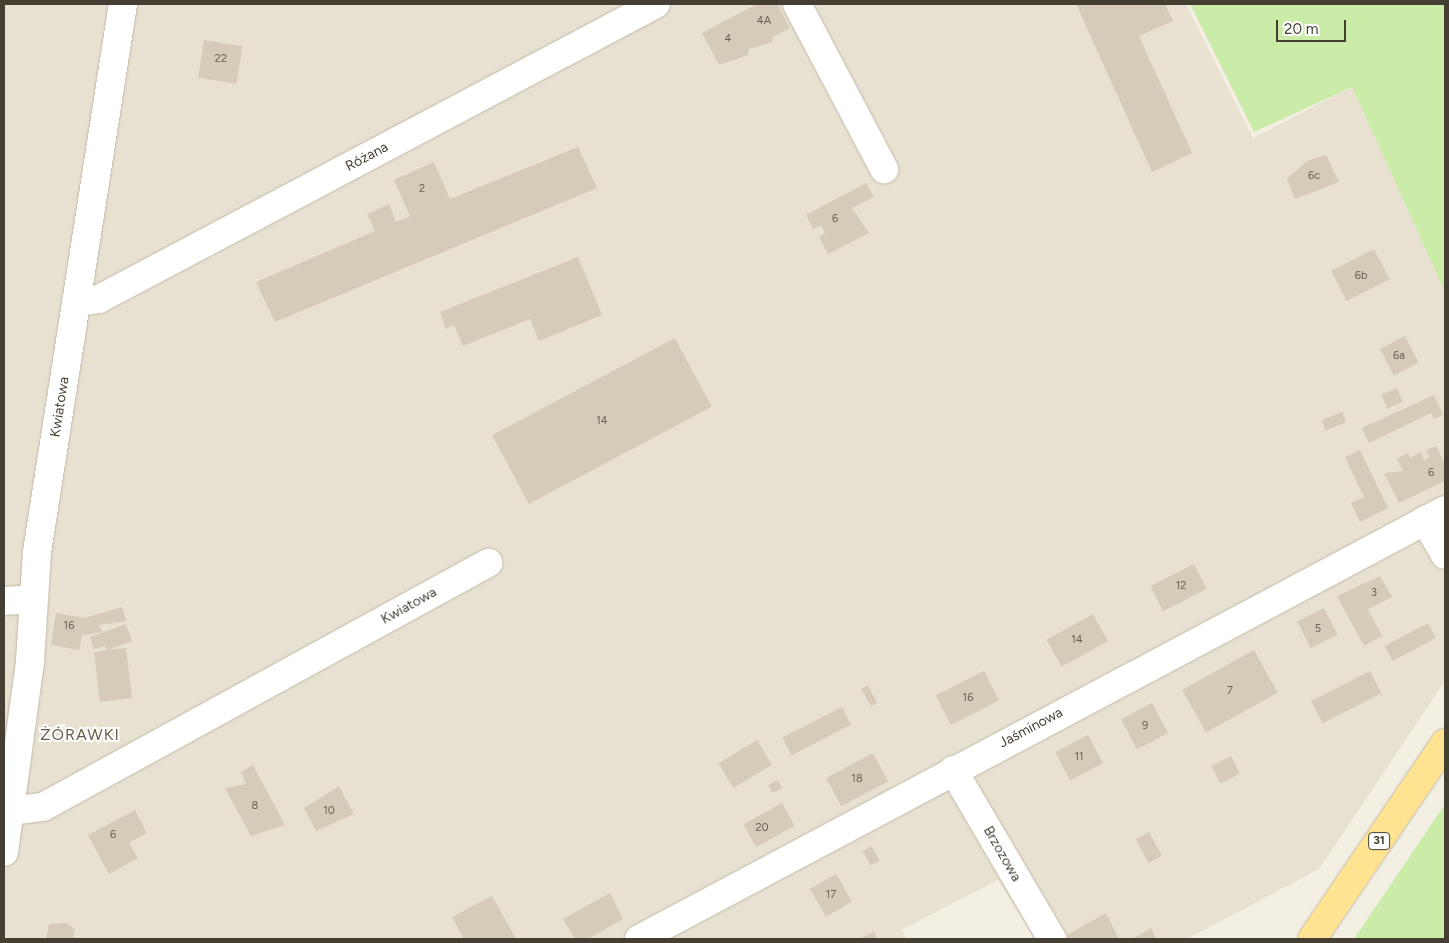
<!DOCTYPE html>
<html>
<head>
<meta charset="utf-8">
<style>
  body { margin:0 }
  #map { position:relative; width:1449px; height:943px; overflow:hidden; background:#f3efe3; font-family:Figtree,sans-serif }
  div>[style] { position:absolute }
  [style*='--x'] { left:calc(var(--x)*1px); top:calc(var(--y)*1px); width:calc(var(--w)*1px); rotate:calc(var(--a)*1deg) }
  .residential>* { inset:0; background:#e8e1d1 }
  .green>* { inset:0; background:#cbeba8 }
  .building>* { inset:0; background:#d5cbb8; transform-origin:0 0 }
  .roads { filter:drop-shadow(0 0 1px #c2baa8) drop-shadow(0 0 1px #c2baa8) }
  .minor>* { height:28px; margin:-14px; padding:0 14px; transform-origin:14px; border-radius:14px; background:#fff }
  .major>* { height:28px; margin:-14px; padding:0 14px; transform-origin:14px; border-radius:14px; background:#ffe390 }
  span { translate:-50% -50%; white-space:nowrap; text-align:center; line-height:1.15; -webkit-text-stroke:4px #fff; paint-order:stroke }
  .number-label { font-size:11px; color:#696254 }
  .number-label span { -webkit-text-stroke-width:0 }
  .shield-label span { padding:1px 4px; background:#fff; border:1px solid; border-radius:4px; -webkit-text-stroke-width:0 }
  .shield-label { font-size:12px; color:#453f33; font-weight:700 }
  .street-label { font-size:14px; color:#453f33 }
  .quarter-label { font-size:16px; color:#695d49; letter-spacing:1px }
  .frame { position:absolute; inset:0; border:5px solid #453f33; pointer-events:none }
  .scale { position:absolute; left:1276px; top:20px; width:70px; height:22px; box-sizing:border-box; border:2px solid #453f33; border-top:0; padding-left:6px; font-size:15px; line-height:18px; white-space:nowrap; color:#453f33; -webkit-text-stroke:4px #fff; paint-order:stroke }
</style>
</head>
<body>
<div id="map">
  <div class="residential">
    <div style="clip-path:polygon(4px 4px,1186px 4px,1253px 138px,1352px 87px,1445px 292px,1445px 681px,1319px 869px,1187px 939px,1035px 939px,998px 880px,901px 930px,907px 939px,4px 939px)"></div>
  </div>
  <div class="green">
    <div style="clip-path:polygon(1190px 4px,1445px 4px,1445px 292px,1352px 87px,1254px 132px)"></div>
    <div style="clip-path:polygon(1445px 804px,1445px 939px,1354px 939px)"></div>
  </div>
  <div class="building">
    <div style="clip-path:polygon(757px 4px,777px 4px,790px 28px,773px 37px,772px 42px,749px 49px,748px 55px,719px 65px,702px 33px)"></div>
    <div style="clip-path:polygon(1076px 4px,1165px 4px,1173px 21px,1139px 36px,1192px 153px,1152px 172px)"></div>
    <div style="left:204px;top:40px;width:39px;height:38px;rotate:9deg"></div>
    <div style="clip-path:polygon(578px 147px,597px 188px,275px 322px,256px 282px,375px 231px,367px 214px,389px 204px,396px 222px,410px 216px,394px 180px,434px 162px,450px 199px)"></div>
    <div style="clip-path:polygon(1326px 155px,1339px 182px,1295px 199px,1287px 179px,1307px 161px)"></div>
    <div style="clip-path:polygon(866px 183px,874px 197px,852px 208px,869px 233px,828px 254px,819px 237px,825px 233px,821px 225px,813px 229px,806px 215px)"></div>
    <div style="left:1374px;top:249px;width:34px;height:48px;rotate:63deg"></div>
    <div style="clip-path:polygon(578px 257px,602px 315px,539px 341px,530px 319px,463px 346px,454px 325px,446px 329px,440px 312px)"></div>
    <div style="left:1405px;top:336px;width:30px;height:28px;rotate:63deg"></div>
    <div style="left:675px;top:338px;width:78px;height:207px;rotate:62deg"></div>
    <div style="left:1397px;top:388px;width:15px;height:17px;rotate:67deg"></div>
    <div style="clip-path:polygon(1434px 395px,1443px 415px,1434px 419px,1431px 413px,1369px 443px,1362px 428px)"></div>
    <div style="left:1342px;top:412px;width:11px;height:22px;rotate:68deg"></div>
    <div style="clip-path:polygon(1436px 446px,1445px 464px,1445px 481px,1399px 503px,1384px 473px,1403px 471px,1397px 459px,1408px 453px,1410px 458px,1421px 452px,1424px 460px,1430px 457px,1426px 450px)"></div>
    <div style="clip-path:polygon(1360px 450px,1388px 508px,1360px 522px,1351px 503px,1364px 497px,1345px 457px)"></div>
    <div style="left:1194px;top:564px;width:28px;height:49px;rotate:63deg"></div>
    <div style="clip-path:polygon(1380px 576px,1392px 597px,1368px 609px,1382px 636px,1364px 646px,1337px 596px)"></div>
    <div style="clip-path:polygon(122px 607px,126px 621px,99px 625px,102px 632px,82px 635px,79px 650px,51px 645px,56px 613px,85px 618px)"></div>
    <div style="left:1324px;top:608px;width:30px;height:30px;rotate:63deg"></div>
    <div style="left:1093px;top:614px;width:31px;height:53px;rotate:61deg"></div>
    <div style="left:1428px;top:623px;width:17px;height:49px;rotate:62deg"></div>
    <div style="clip-path:polygon(126px 624px,132px 641px,107px 650px,126px 648px,132px 698px,100px 702px,94px 652px,107px 650px,105px 646px,94px 649px,90px 637px)"></div>
    <div style="left:1254px;top:650px;width:49px;height:82px;rotate:61deg"></div>
    <div style="left:984px;top:671px;width:33px;height:54px;rotate:63deg"></div>
    <div style="left:1370px;top:671px;width:25px;height:66px;rotate:63deg"></div>
    <div style="clip-path:polygon(868px 685px,877px 703px,871px 706px,861px 689px)"></div>
    <div style="left:1152px;top:703px;width:34px;height:35px;rotate:62deg"></div>
    <div style="left:842px;top:707px;width:20px;height:67px;rotate:63deg"></div>
    <div style="left:1088px;top:735px;width:32px;height:37px;rotate:62deg"></div>
    <div style="left:757px;top:740px;width:29px;height:45px;rotate:59deg"></div>
    <div style="left:873px;top:753px;width:32px;height:53px;rotate:62deg"></div>
    <div style="left:1231px;top:756px;width:20px;height:22px;rotate:63deg"></div>
    <div style="clip-path:polygon(253px 765px,285px 825px,251px 836px,225px 788px,246px 784px,241px 772px)"></div>
    <div style="left:778px;top:780px;width:9px;height:11px;rotate:63deg"></div>
    <div style="clip-path:polygon(339px 786px,354px 814px,316px 831px,304px 808px)"></div>
    <div style="left:782px;top:803px;width:26px;height:44px;rotate:61deg"></div>
    <div style="clip-path:polygon(135px 810px,147px 833px,129px 843px,138px 858px,109px 874px,88px 835px)"></div>
    <div style="left:1149px;top:832px;width:27px;height:15px;rotate:62deg"></div>
    <div style="left:871px;top:846px;width:17px;height:10px;rotate:59deg"></div>
    <div style="left:836px;top:874px;width:32px;height:30px;rotate:60deg"></div>
    <div style="clip-path:polygon(610px 893px,623px 919px,588px 939px,575px 939px,563px 919px)"></div>
    <div style="clip-path:polygon(492px 896px,516px 939px,464px 939px,452px 917px)"></div>
    <div style="clip-path:polygon(1106px 913px,1119px 939px,1069px 939px,1067px 935px)"></div>
    <div style="clip-path:polygon(66px 923px,75px 929px,73px 937px,81px 939px,46px 939px,49px 924px)"></div>
    <div style="clip-path:polygon(1151px 928px,1156px 939px,1132px 939px)"></div>
    <div style="clip-path:polygon(874px 932px,877px 939px,859px 939px)"></div>
  </div>
  <div class="roads">
    <div class="minor">
      <div style="--x:797;--y:4;--w:187;--a:62.2"></div>
      <div style="--x:76;--y:302;--w:23;--a:-7"></div>
      <div style="--x:99;--y:299;--w:630;--a:-27.91"></div>
      <div style="--x:1425;--y:520;--w:40;--a:60.3"></div>
      <div style="--x:4;--y:601;--w:27;--a:-4"></div>
      <div style="--x:953;--y:770;--w:196;--a:59.6"></div>
      <div style="--x:10;--y:811;--w:33;--a:-7"></div>
      <div style="--x:43;--y:807;--w:508;--a:-28.74"></div>
      <div style="--x:4;--y:852;--w:193;--a:-82.2"></div>
      <div style="--x:30;--y:661;--w:109;--a:-86.3"></div>
      <div style="--x:37;--y:552;--w:555;--a:-81.08"></div>
      <div style="--x:639;--y:939;--w:913;--a:-28.02"></div>
    </div>
    <div class="major">
      <div style="--x:1312;--y:939;--w:237;--a:-55.8"></div>
    </div>
  </div>
  <div class="number-label">
    <span style="left:764px;top:21px">4A</span>
    <span style="left:728px;top:39px">4</span>
    <span style="left:221px;top:59px">22</span>
    <span style="left:1314px;top:176px">6c</span>
    <span style="left:422px;top:189px">2</span>
    <span style="left:835px;top:219px">6</span>
    <span style="left:1361px;top:276px">6b</span>
    <span style="left:1399px;top:356px">6a</span>
    <span style="left:602px;top:421px">14</span>
    <span style="left:1431px;top:473px">6</span>
    <span style="left:1181px;top:586px">12</span>
    <span style="left:1374px;top:593px">3</span>
    <span style="left:69px;top:626px">16</span>
    <span style="left:1318px;top:629px">5</span>
    <span style="left:1077px;top:640px">14</span>
    <span style="left:1230px;top:691px">7</span>
    <span style="left:968px;top:698px">16</span>
    <span style="left:1145px;top:726px">9</span>
    <span style="left:1079px;top:757px">11</span>
    <span style="left:857px;top:779px">18</span>
    <span style="left:255px;top:806px">8</span>
    <span style="left:329px;top:811px">10</span>
    <span style="left:762px;top:828px">20</span>
    <span style="left:113px;top:835px">6</span>
    <span style="left:831px;top:895px">17</span>
  </div>
  <div class="shield-label">
    <span style="left:1379px;top:841px">31</span>
  </div>
  <div class="street-label">
    <span style="left:367px;top:157px;rotate:-28deg">Różana</span>
    <span style="left:60px;top:407px;rotate:-81deg">Kwiatowa</span>
    <span style="left:409px;top:606px;rotate:-29deg">Kwiatowa</span>
    <span style="left:1031px;top:728px;rotate:-28deg">Jaśminowa</span>
    <span style="left:1002px;top:854px;rotate:60deg">Brzozowa</span>
  </div>
  <div class="quarter-label">
    <span style="left:80px;top:735px">ŻÓRAWKI</span>
  </div>
  <div class="frame"></div>
  <div class="scale">20 m</div>
</div>
</body>
</html>
